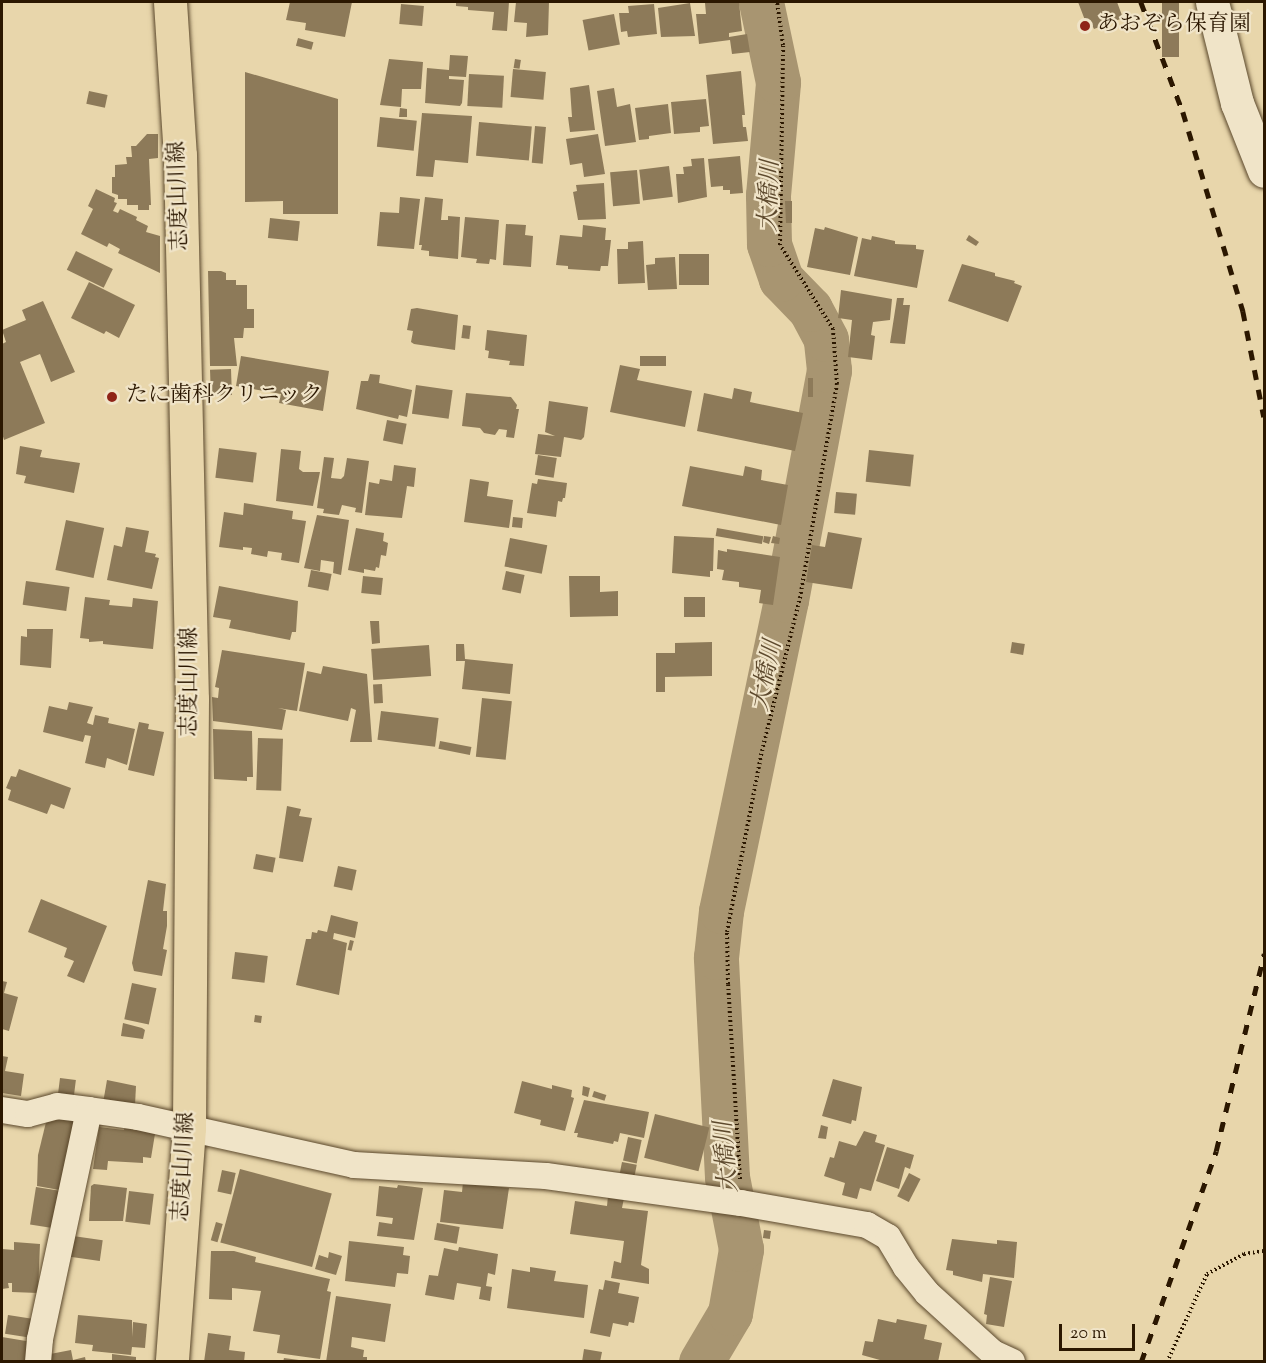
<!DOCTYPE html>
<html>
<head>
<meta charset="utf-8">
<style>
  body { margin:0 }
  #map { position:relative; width:1266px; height:1363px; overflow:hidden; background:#e8d6ab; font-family:"Sorts Mill Goudy","Noto Serif JP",serif }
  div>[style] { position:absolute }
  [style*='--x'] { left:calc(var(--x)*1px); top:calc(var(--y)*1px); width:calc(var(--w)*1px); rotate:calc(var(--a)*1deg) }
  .river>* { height:45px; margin:-22.5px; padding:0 22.5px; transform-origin:22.5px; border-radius:22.5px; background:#a89571 }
  .building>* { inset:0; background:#8d7a59; transform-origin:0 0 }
  .path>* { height:4px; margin-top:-2px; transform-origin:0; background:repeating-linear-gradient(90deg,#2b1700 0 1.5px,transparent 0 4.5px) }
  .roads { filter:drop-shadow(0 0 2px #5a472b) drop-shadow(0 0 2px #5a472b) }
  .minor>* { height:26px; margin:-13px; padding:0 13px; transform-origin:13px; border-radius:13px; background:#f0e4c8 }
  .secondary>* { height:33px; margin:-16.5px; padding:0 16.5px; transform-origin:16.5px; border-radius:16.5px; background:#f0e4c8 }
  .primary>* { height:33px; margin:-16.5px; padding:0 16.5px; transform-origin:16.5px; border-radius:16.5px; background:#e8d6ab }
  .rail>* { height:4.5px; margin-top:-2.25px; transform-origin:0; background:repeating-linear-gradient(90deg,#2b1700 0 10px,transparent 0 20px) }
  .dots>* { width:16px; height:16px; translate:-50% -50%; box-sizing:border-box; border:3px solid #f0e4c8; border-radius:50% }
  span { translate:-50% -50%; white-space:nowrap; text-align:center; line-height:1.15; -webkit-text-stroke:4.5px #f0e4c8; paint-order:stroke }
  .poi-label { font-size:22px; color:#2b1700 }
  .left { translate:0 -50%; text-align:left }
  .street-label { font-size:22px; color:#2b1700 }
  .water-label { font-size:24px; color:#5d492d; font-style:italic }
  .frame { position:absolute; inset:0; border:3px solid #2b1700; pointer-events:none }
  .scale { position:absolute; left:1059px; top:1324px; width:76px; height:27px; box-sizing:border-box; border:3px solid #2b1700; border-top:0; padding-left:8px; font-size:18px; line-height:21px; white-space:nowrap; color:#2b1700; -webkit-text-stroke:4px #f0e4c8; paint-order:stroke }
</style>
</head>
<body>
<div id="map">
  <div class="river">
    <div style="--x:701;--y:1362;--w:57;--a:-59.4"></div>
    <div style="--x:730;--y:1313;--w:65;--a:-80.2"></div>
    <div style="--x:741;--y:1249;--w:73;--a:-101"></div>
    <div style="--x:727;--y:1177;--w:220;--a:-92.9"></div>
    <div style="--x:716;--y:957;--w:46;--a:-83.8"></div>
    <div style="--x:721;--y:911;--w:318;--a:-78.2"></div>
    <div style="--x:786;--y:600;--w:234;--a:-79.4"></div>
    <div style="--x:829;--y:370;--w:31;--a:-96"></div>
    <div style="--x:826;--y:339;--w:34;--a:-118"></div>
    <div style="--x:810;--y:309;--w:42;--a:-134"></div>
    <div style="--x:781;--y:279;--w:37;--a:-109"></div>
    <div style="--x:769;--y:244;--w:49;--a:-91.2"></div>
    <div style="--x:768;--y:195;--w:113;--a:-84.9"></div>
    <div style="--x:778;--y:82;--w:82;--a:-102"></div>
  </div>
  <div class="building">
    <div style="clip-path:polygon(290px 2px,352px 2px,345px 37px,305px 30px,306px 23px,286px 20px)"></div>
    <div style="clip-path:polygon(456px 2px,509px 2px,507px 31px,492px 30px,494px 12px,468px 10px,468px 7px,456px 6px)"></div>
    <div style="clip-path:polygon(516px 2px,549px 2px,548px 35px,526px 37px,527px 23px,514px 22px)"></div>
    <div style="clip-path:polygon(739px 2px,742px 31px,729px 33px,729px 37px,747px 34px,750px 52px,732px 54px,730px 40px,699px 44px,696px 14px,706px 14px,705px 3px)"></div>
    <div style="clip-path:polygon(1078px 2px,1117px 2px,1123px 18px,1094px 29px,1093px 27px,1088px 28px)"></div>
    <div style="left:1162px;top:2px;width:17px;height:55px"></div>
    <div style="clip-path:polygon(690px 3px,695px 36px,661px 37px,658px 8px)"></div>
    <div style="left:401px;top:4px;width:23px;height:20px;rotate:5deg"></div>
    <div style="clip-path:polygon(654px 4px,657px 34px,628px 37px,627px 31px,621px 32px,619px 13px,629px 13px,628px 6px)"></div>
    <div style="left:614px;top:14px;width:31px;height:32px;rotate:79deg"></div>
    <div style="left:298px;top:38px;width:16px;height:8px;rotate:15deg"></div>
    <div style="clip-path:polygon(450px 55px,468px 56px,466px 77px,449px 76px,449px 79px,464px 80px,462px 103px,460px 106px,425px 103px,427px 68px,449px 70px)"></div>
    <div style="clip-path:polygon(389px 59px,423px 62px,421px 89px,402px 89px,401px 107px,380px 105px)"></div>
    <div style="left:515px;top:59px;width:6px;height:9px;rotate:9deg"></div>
    <div style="left:513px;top:69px;width:33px;height:28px;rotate:5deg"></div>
    <div style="clip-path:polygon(741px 71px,745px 115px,742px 115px,743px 127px,746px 127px,748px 141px,713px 144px,706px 75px)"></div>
    <div style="clip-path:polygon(245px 72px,338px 99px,338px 214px,283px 214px,283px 201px,245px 202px)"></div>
    <div style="left:469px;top:74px;width:35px;height:32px;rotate:3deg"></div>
    <div style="clip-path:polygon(589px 85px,595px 130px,570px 132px,568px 117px,572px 117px,570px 88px)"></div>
    <div style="clip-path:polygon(614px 88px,617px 107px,630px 104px,636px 142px,605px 146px,597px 91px)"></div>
    <div style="left:89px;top:91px;width:19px;height:13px;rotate:12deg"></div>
    <div style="clip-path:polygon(706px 99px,709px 126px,700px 127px,700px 132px,674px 134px,671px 102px)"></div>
    <div style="clip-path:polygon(668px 104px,671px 133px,649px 136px,649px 139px,639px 140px,635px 108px)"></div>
    <div style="clip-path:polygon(400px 108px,407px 109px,407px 117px,399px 117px)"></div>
    <div style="clip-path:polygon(422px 113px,472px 116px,468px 163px,435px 160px,433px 177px,416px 176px)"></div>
    <div style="left:380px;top:117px;width:37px;height:30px;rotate:6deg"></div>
    <div style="left:479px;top:122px;width:53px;height:34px;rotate:5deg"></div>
    <div style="left:535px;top:126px;width:11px;height:37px;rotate:5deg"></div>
    <div style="clip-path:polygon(147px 134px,158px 134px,158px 158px,149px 159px,151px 205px,149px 205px,149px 210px,138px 210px,138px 205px,127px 205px,127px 199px,118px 199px,118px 195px,112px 193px,112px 177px,115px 177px,115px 165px,127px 164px,126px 157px,132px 157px,131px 146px,136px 146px)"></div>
    <div style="clip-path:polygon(598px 134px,605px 174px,584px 177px,582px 163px,570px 165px,566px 139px)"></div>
    <div style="clip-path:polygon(740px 156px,743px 193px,730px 194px,730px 190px,723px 190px,723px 186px,711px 187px,708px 159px)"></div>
    <div style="clip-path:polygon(704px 158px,707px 197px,678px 203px,676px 174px,684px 174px,683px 167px,692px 166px,691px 159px)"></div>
    <div style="left:669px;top:166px;width:31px;height:30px;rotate:83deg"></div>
    <div style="left:637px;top:170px;width:34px;height:27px;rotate:85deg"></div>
    <div style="clip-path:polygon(604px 183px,606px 219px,578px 220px,573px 192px,577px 191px,576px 185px)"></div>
    <div style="clip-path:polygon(96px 189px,115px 198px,114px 202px,117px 203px,113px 211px,118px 213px,120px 209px,137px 217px,136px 220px,148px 226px,146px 232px,160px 236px,160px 273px,118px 253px,120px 249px,109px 243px,107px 247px,81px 234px,93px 209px,88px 206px)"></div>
    <div style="clip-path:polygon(400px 197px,420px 199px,414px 249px,377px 246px,380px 212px,399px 213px)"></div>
    <div style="clip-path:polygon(425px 197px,443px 199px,441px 220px,448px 220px,448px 216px,460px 217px,458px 259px,429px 256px,429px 251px,421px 250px,422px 245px,419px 245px)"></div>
    <div style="clip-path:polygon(785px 201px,792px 201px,792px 223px,786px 223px)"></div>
    <div style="clip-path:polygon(465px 217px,499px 220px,496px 260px,490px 259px,489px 264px,476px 263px,477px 259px,461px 257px)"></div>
    <div style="left:270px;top:218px;width:30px;height:20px;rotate:6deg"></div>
    <div style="clip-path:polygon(506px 224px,526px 225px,525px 235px,533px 236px,531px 267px,503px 265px)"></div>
    <div style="clip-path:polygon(583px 225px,606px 228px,605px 240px,611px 240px,608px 266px,601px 266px,600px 271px,568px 269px,568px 266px,556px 265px,560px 235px,582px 237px)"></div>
    <div style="clip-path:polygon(825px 227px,858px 237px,850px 275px,807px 267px,815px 228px,824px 230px)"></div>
    <div style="clip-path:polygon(969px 235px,979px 242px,976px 246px,966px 240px)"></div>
    <div style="clip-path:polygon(872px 236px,895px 241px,895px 244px,916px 245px,916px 249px,924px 250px,917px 288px,854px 276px,862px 238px,871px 240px)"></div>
    <div style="clip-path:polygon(643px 241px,645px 283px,618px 284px,617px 249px,628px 249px,628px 242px)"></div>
    <div style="left:76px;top:251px;width:41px;height:21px;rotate:26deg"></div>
    <div style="left:709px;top:254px;width:31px;height:30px;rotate:90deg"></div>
    <div style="clip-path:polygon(675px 257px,677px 289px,648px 290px,646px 265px,655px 264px,655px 258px)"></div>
    <div style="clip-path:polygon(962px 264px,995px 273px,995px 276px,1015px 281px,1014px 283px,1022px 286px,1008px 322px,948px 301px)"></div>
    <div style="clip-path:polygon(208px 271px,221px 271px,226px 273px,226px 280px,236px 280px,236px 285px,247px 285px,247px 309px,254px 309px,254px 328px,244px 328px,243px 338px,234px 338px,237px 366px,210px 366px)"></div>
    <div style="clip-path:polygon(89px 282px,135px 305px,119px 338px,106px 331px,104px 334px,71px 318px)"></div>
    <div style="clip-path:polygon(841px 290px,892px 299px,890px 320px,873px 322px,871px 335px,875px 336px,872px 360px,848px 357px,852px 320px,838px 318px)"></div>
    <div style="clip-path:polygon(897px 298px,904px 298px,903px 305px,910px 305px,905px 344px,890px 343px)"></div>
    <div style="clip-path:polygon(43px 301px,75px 372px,51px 382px,40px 354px,20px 362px,45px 423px,4px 440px,2px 433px,2px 344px,6px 342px,2px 330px,26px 320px,22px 310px)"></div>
    <div style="clip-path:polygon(417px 308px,458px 315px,455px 350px,414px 344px,411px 342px,413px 331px,407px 330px,411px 309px)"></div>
    <div style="left:463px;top:325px;width:8px;height:13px;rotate:7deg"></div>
    <div style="clip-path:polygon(487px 330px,527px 335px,524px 366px,509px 365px,510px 361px,488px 358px,489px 351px,485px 350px)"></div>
    <div style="clip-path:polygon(241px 356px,329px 371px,323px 411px,279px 403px,281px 394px,236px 386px)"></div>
    <div style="left:666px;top:356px;width:10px;height:26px;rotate:90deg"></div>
    <div style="clip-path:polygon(620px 365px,640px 369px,637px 380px,692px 391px,685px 427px,610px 412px)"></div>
    <div style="left:231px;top:369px;width:26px;height:21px;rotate:88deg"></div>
    <div style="clip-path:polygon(370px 374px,380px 375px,379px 383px,412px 390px,407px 417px,399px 415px,398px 419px,356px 409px,361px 381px,368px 381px)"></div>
    <div style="left:808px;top:378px;width:5px;height:19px"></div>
    <div style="left:416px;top:385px;width:37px;height:29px;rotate:8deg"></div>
    <div style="clip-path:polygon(734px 388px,752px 392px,750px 402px,803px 413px,795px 451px,697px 431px,704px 393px,732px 399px)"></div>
    <div style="clip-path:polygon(466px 393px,511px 397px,517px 405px,516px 409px,519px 409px,514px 438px,506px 437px,507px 430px,499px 429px,495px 435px,484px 433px,480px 428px,462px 426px)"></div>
    <div style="clip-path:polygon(549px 401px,588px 407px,584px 437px,581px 440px,564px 437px,561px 457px,535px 454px,538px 434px,555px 436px,545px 432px)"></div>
    <div style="left:387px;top:420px;width:20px;height:21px;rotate:11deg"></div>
    <div style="clip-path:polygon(20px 446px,42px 450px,40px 457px,80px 463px,74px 493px,24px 483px,26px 476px,16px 474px)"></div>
    <div style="left:219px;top:448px;width:38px;height:30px;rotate:7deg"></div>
    <div style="clip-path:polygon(281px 449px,301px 451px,299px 469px,303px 472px,320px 472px,313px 506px,276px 501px)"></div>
    <div style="left:869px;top:450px;width:45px;height:32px;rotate:6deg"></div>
    <div style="left:538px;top:455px;width:19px;height:20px;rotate:9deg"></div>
    <div style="clip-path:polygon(324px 457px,334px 458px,331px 478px,341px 479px,344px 476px,347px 458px,369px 461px,362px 513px,355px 512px,356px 508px,342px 505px,339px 515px,323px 513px,324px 509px,317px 508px)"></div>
    <div style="clip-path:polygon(394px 465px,416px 468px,414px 487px,407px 486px,402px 518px,365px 515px,369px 482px,379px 484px,380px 479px,392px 481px)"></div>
    <div style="clip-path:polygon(690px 466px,743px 476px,745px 466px,762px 470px,761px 480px,788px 485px,781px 525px,682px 506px)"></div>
    <div style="clip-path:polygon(470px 479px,489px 482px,487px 496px,513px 500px,509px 528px,464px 522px)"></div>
    <div style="clip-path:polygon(538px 479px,567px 483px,565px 498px,563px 498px,562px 502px,558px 501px,556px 517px,527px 513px,532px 483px,537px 484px)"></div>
    <div style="left:836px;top:492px;width:21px;height:21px;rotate:5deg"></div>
    <div style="clip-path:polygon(244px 503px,293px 511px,292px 519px,306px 521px,299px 563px,281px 560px,282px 553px,268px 551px,267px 557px,251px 554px,252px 548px,243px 547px,243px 550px,219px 547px,224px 512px,243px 515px)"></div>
    <div style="clip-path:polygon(317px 515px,349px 520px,341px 575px,333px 573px,334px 562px,321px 560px,320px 571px,304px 568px)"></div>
    <div style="left:513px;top:517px;width:10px;height:10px;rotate:6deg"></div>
    <div style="left:66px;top:520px;width:39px;height:51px;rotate:12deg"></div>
    <div style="clip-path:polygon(126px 527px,149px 531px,145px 552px,156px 554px,155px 557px,159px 558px,152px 589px,107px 580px,114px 545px,122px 547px)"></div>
    <div style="clip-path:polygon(356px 528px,384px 533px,383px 541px,388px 543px,386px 556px,381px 555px,379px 568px,376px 567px,375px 571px,364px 569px,364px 573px,348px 570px)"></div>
    <div style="left:717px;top:528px;width:47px;height:8px;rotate:10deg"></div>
    <div style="clip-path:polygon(828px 532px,862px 538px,852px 589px,806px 582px,812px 545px,825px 547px)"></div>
    <div style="clip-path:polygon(674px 536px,714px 538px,713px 571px,710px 571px,710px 577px,672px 573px)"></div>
    <div style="clip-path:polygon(764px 536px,771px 537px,769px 544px,763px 542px)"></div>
    <div style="clip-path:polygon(773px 536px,780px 538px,779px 544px,771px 543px)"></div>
    <div style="left:510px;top:538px;width:38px;height:29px;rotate:11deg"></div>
    <div style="clip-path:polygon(727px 549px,780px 557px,773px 605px,759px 603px,761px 590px,739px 587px,739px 582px,722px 580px,724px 570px,717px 569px,718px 550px,727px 552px)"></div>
    <div style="left:311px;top:570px;width:21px;height:17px;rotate:11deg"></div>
    <div style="left:506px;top:571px;width:19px;height:19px;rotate:12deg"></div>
    <div style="left:363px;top:576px;width:20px;height:17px;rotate:6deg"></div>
    <div style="clip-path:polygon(569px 576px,600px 576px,600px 592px,618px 591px,618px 616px,570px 617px)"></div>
    <div style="left:26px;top:581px;width:44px;height:24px;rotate:8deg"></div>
    <div style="clip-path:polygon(219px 586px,298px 601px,296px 632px,292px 632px,290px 640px,229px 628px,231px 620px,213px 617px)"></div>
    <div style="clip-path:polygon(85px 597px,110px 600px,109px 605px,132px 607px,133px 598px,158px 601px,153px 649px,103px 644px,103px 641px,89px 642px,89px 639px,80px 638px)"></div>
    <div style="left:684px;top:597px;width:21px;height:20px"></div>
    <div style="clip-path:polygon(370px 621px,379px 621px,380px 643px,372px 644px)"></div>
    <div style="clip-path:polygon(27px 629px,53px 629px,51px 668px,20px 665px,21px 636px,27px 637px)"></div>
    <div style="clip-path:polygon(712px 642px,712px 676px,665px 677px,665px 692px,656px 692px,656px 653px,675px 653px,675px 643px)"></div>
    <div style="left:1012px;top:642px;width:13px;height:11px;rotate:9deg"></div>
    <div style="clip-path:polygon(456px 644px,464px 644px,465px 659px,513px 664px,510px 694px,462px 689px,465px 661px,456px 661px)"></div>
    <div style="left:429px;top:645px;width:31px;height:58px;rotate:86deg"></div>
    <div style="clip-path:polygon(222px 650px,305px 663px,297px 711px,278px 708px,286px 710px,282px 730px,213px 721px,212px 697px,218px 698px,219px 688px,215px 687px)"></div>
    <div style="clip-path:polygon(323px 666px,367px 674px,372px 742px,350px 742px,356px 710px,351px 708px,348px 721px,299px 711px,307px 671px,321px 674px)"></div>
    <div style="left:382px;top:684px;width:19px;height:9px;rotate:87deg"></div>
    <div style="left:482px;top:698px;width:30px;height:59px;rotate:6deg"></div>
    <div style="clip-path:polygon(69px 702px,93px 707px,87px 723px,93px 725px,95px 715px,109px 718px,108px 723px,135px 729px,127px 765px,107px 758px,105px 768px,85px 763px,91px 736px,85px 735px,83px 742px,43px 732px,49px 706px,67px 710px)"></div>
    <div style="left:381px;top:711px;width:58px;height:29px;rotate:7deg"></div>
    <div style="clip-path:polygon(139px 722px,149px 724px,148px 729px,164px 732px,154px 776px,128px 770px)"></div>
    <div style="clip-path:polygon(213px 729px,252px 731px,253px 777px,247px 777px,247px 781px,214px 779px)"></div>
    <div style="left:258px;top:738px;width:25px;height:52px;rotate:2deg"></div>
    <div style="left:440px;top:741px;width:32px;height:8px;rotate:11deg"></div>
    <div style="clip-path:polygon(19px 769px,71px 788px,64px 809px,51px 804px,47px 814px,8px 800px,11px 790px,6px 788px,11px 776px,16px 777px)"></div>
    <div style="clip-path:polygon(287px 806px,301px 809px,299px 816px,312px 818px,303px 862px,279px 858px)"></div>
    <div style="left:256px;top:854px;width:20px;height:15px;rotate:11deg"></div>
    <div style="left:338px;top:866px;width:19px;height:21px;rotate:12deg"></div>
    <div style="clip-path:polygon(148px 880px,166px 884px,163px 911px,167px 911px,167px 926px,163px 949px,167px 950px,162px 976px,134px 971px,132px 963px)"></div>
    <div style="clip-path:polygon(41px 899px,107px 926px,84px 983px,67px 976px,74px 961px,64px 957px,67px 948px,28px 932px)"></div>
    <div style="clip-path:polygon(331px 915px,358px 922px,355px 938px,334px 933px,333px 939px,347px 943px,339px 995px,296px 985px,306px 939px,311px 939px,312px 932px,317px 933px,318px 930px,327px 932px)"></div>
    <div style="left:350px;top:940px;width:4px;height:10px;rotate:14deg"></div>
    <div style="left:235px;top:952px;width:33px;height:27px;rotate:7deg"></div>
    <div style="clip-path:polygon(2px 981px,7px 982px,4px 993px,18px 997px,9px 1031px,2px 1029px)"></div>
    <div style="left:132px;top:983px;width:25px;height:37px;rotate:12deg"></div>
    <div style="left:255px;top:1015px;width:7px;height:7px;rotate:8deg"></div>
    <div style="clip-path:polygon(123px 1023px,142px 1028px,145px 1030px,143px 1039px,121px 1036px)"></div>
    <div style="clip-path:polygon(2px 1056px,8px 1057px,5px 1071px,24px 1074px,21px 1096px,2px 1093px)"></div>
    <div style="left:60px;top:1078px;width:16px;height:18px;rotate:7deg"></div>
    <div style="clip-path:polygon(833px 1079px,862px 1087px,856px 1121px,852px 1120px,851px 1124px,822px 1116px)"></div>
    <div style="clip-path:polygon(107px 1080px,136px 1086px,135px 1105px,103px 1103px)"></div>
    <div style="clip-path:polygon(522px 1081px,552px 1089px,552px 1085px,572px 1090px,571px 1097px,574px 1098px,565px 1131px,540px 1125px,541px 1120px,514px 1113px)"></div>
    <div style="clip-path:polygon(583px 1086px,590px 1088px,588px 1097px,582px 1095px)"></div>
    <div style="left:594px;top:1091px;width:13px;height:6px;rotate:18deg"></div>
    <div style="clip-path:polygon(584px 1100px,649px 1112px,644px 1138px,620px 1133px,618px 1142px,614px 1141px,613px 1144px,577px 1137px,578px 1133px,574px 1133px)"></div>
    <div style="left:655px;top:1114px;width:56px;height:45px;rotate:14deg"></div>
    <div style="clip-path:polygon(47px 1118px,78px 1121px,65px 1191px,37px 1186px,38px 1155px)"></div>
    <div style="clip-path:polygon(125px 1125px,156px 1128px,151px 1158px,143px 1157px,143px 1163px,108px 1161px,107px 1170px,93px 1169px,99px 1127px,124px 1130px)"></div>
    <div style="clip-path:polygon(821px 1125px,828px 1127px,826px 1139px,818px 1138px)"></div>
    <div style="clip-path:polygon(864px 1131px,877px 1135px,875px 1142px,885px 1145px,871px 1191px,860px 1188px,857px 1199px,842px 1195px,845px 1183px,824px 1176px,830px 1157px,834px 1158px,839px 1141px,856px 1146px)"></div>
    <div style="left:628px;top:1137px;width:14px;height:24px;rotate:12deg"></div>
    <div style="clip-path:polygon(887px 1147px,914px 1155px,910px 1169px,905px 1167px,899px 1189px,876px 1181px)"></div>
    <div style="left:622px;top:1162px;width:15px;height:12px;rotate:11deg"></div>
    <div style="left:240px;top:1169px;width:95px;height:76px;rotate:15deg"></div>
    <div style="left:222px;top:1170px;width:14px;height:22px;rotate:12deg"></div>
    <div style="left:909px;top:1173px;width:13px;height:26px;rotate:27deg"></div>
    <div style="clip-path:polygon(463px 1182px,509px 1188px,503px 1229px,440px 1222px,444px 1190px,462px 1192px)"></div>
    <div style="clip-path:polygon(94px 1184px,127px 1188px,123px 1221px,89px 1221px,91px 1186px)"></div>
    <div style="clip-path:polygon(398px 1185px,423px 1188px,414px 1240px,377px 1236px,379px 1222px,392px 1224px,393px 1218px,376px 1216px,379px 1186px,397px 1188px)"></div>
    <div style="left:36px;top:1187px;width:24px;height:38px;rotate:9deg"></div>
    <div style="left:129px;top:1191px;width:25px;height:31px;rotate:7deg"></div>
    <div style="clip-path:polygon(608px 1196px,624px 1198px,622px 1208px,648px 1211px,641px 1265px,649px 1269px,649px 1284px,611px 1278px,614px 1261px,621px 1263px,624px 1241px,570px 1234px,575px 1201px,607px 1206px)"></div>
    <div style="left:216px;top:1222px;width:7px;height:19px;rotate:16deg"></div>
    <div style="left:437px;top:1223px;width:23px;height:17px;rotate:10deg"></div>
    <div style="left:764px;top:1230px;width:7px;height:8px;rotate:8deg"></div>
    <div style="left:73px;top:1236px;width:30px;height:21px;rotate:8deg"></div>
    <div style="clip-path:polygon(952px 1239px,997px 1244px,997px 1240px,1017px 1242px,1014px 1278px,983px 1274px,982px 1282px,953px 1275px,953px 1271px,946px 1270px)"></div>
    <div style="clip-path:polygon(349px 1241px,404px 1247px,403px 1255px,410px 1256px,408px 1274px,397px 1273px,395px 1287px,345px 1281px)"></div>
    <div style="clip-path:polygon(14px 1242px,40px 1244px,38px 1293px,12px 1292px,12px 1283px,8px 1283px,9px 1288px,2px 1289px,2px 1249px,14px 1250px)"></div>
    <div style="clip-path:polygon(459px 1247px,498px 1254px,495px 1275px,488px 1273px,486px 1286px,492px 1287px,490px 1301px,479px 1299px,481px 1287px,457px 1283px,454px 1300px,425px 1295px,429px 1275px,438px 1276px,444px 1248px,458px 1251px)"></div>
    <div style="clip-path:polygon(211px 1251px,234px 1251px,256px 1257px,255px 1262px,330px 1279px,327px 1291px,331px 1292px,320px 1359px,277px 1353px,280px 1335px,253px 1331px,261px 1291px,232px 1288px,232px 1300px,209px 1299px)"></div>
    <div style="clip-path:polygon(329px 1252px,342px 1256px,336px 1275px,315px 1269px,319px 1255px,328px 1258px)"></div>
    <div style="clip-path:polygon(530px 1267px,556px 1271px,554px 1281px,588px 1285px,584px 1318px,507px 1308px,512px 1269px,530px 1272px)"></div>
    <div style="clip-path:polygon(990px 1277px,1012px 1281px,1004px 1327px,986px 1324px,987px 1315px,984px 1314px)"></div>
    <div style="clip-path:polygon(605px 1280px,620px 1283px,618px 1293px,639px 1297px,634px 1323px,629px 1322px,628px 1326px,613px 1323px,610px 1337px,590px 1333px,599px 1289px,603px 1290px)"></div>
    <div style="clip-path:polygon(336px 1296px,391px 1304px,385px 1342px,352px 1337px,351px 1347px,364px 1350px,363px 1357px,367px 1357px,367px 1362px,326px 1362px)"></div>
    <div style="left:8px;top:1315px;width:26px;height:19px;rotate:9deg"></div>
    <div style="clip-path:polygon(78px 1315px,132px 1320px,132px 1337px,133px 1322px,147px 1324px,145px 1348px,132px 1347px,131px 1355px,92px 1351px,93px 1345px,75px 1343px)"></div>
    <div style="clip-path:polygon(878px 1319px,896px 1323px,897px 1319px,927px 1325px,924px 1339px,942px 1343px,938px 1362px,887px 1362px,862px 1355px,865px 1341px,873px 1342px)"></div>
    <div style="clip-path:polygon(208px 1333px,231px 1336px,229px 1350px,245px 1352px,244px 1362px,204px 1362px)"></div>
    <div style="clip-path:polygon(2px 1337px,32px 1342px,29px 1362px,2px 1362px)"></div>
    <div style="clip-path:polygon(584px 1349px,602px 1352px,600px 1362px,582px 1362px)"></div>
    <div style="clip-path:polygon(71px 1350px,73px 1360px,85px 1357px,86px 1362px,46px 1362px,45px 1355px)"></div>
    <div style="clip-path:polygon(112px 1354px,136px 1357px,136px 1362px,112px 1362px)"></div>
    <div style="clip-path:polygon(284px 1358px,299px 1360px,299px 1362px,283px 1362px)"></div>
  </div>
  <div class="path">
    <div style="--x:740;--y:1179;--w:195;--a:-93.5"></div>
    <div style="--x:728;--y:984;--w:52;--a:-91.1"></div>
    <div style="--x:727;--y:932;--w:184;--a:-79.1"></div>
    <div style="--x:762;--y:751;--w:158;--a:-76.1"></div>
    <div style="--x:800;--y:598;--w:217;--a:-80.2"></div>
    <div style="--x:837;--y:384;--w:55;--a:-94.2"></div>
    <div style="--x:833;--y:329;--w:99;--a:-122.2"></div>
    <div style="--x:780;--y:245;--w:200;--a:-89.1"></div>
    <div style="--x:783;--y:45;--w:43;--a:-97.9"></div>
    <div style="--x:1167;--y:1362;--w:97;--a:-65.6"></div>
    <div style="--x:1207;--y:1274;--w:42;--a:-28.4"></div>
    <div style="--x:1244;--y:1254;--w:20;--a:-9"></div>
  </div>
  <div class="roads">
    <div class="minor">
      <div style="--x:2;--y:1110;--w:26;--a:9"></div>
      <div style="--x:28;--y:1114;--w:30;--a:-15"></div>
      <div style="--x:57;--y:1106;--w:32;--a:7"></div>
      <div style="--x:89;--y:1110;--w:49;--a:8.1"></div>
      <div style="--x:138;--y:1117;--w:221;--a:12.5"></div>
      <div style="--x:354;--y:1165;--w:192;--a:3.3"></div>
      <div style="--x:546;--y:1176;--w:197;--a:7.9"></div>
      <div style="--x:741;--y:1203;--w:128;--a:9.9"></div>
      <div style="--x:867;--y:1225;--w:24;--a:30"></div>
      <div style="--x:888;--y:1237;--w:35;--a:59"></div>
      <div style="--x:906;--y:1267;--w:33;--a:51"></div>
      <div style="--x:927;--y:1293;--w:89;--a:42.3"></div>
      <div style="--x:993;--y:1353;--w:21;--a:25"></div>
      <div style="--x:38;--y:1362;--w:23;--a:-85"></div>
      <div style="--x:40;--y:1339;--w:234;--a:-77.9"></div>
    </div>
    <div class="secondary">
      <div style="--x:1212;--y:2;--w:104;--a:76.1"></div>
      <div style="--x:1237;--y:103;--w:73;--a:68.3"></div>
    </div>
    <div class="primary">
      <div style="--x:170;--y:2;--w:153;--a:86.3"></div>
      <div style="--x:180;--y:155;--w:544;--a:88.74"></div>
      <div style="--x:192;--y:699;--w:429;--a:90.4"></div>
      <div style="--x:189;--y:1128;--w:235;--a:94.2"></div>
    </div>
  </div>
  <div class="rail">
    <div style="--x:1141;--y:2;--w:118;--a:69.1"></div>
    <div style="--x:1183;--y:112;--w:208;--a:73.2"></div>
    <div style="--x:1243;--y:311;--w:108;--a:78.8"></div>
    <div style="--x:1141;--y:1362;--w:224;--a:-70.4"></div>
    <div style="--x:1216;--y:1151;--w:203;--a:-76.3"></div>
  </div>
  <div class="dots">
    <div style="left:1085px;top:26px;background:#8f2418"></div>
    <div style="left:112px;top:397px;background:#8f2418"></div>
  </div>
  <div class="poi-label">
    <span class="left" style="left:1097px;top:26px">あおぞら保育園</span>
    <span class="left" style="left:126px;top:397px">たに歯科クリニック</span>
  </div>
  <div class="street-label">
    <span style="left:180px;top:196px;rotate:-92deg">志度山川線</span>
    <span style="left:191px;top:682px;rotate:-90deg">志度山川線</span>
    <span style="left:185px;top:1167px;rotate:-87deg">志度山川線</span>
  </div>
  <div class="water-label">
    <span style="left:771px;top:196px;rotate:-88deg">大橋川</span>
    <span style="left:768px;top:676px;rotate:-79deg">大橋川</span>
    <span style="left:728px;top:1157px;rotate:-95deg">大橋川</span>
  </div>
  <div class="frame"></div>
  <div class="scale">20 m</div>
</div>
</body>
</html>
